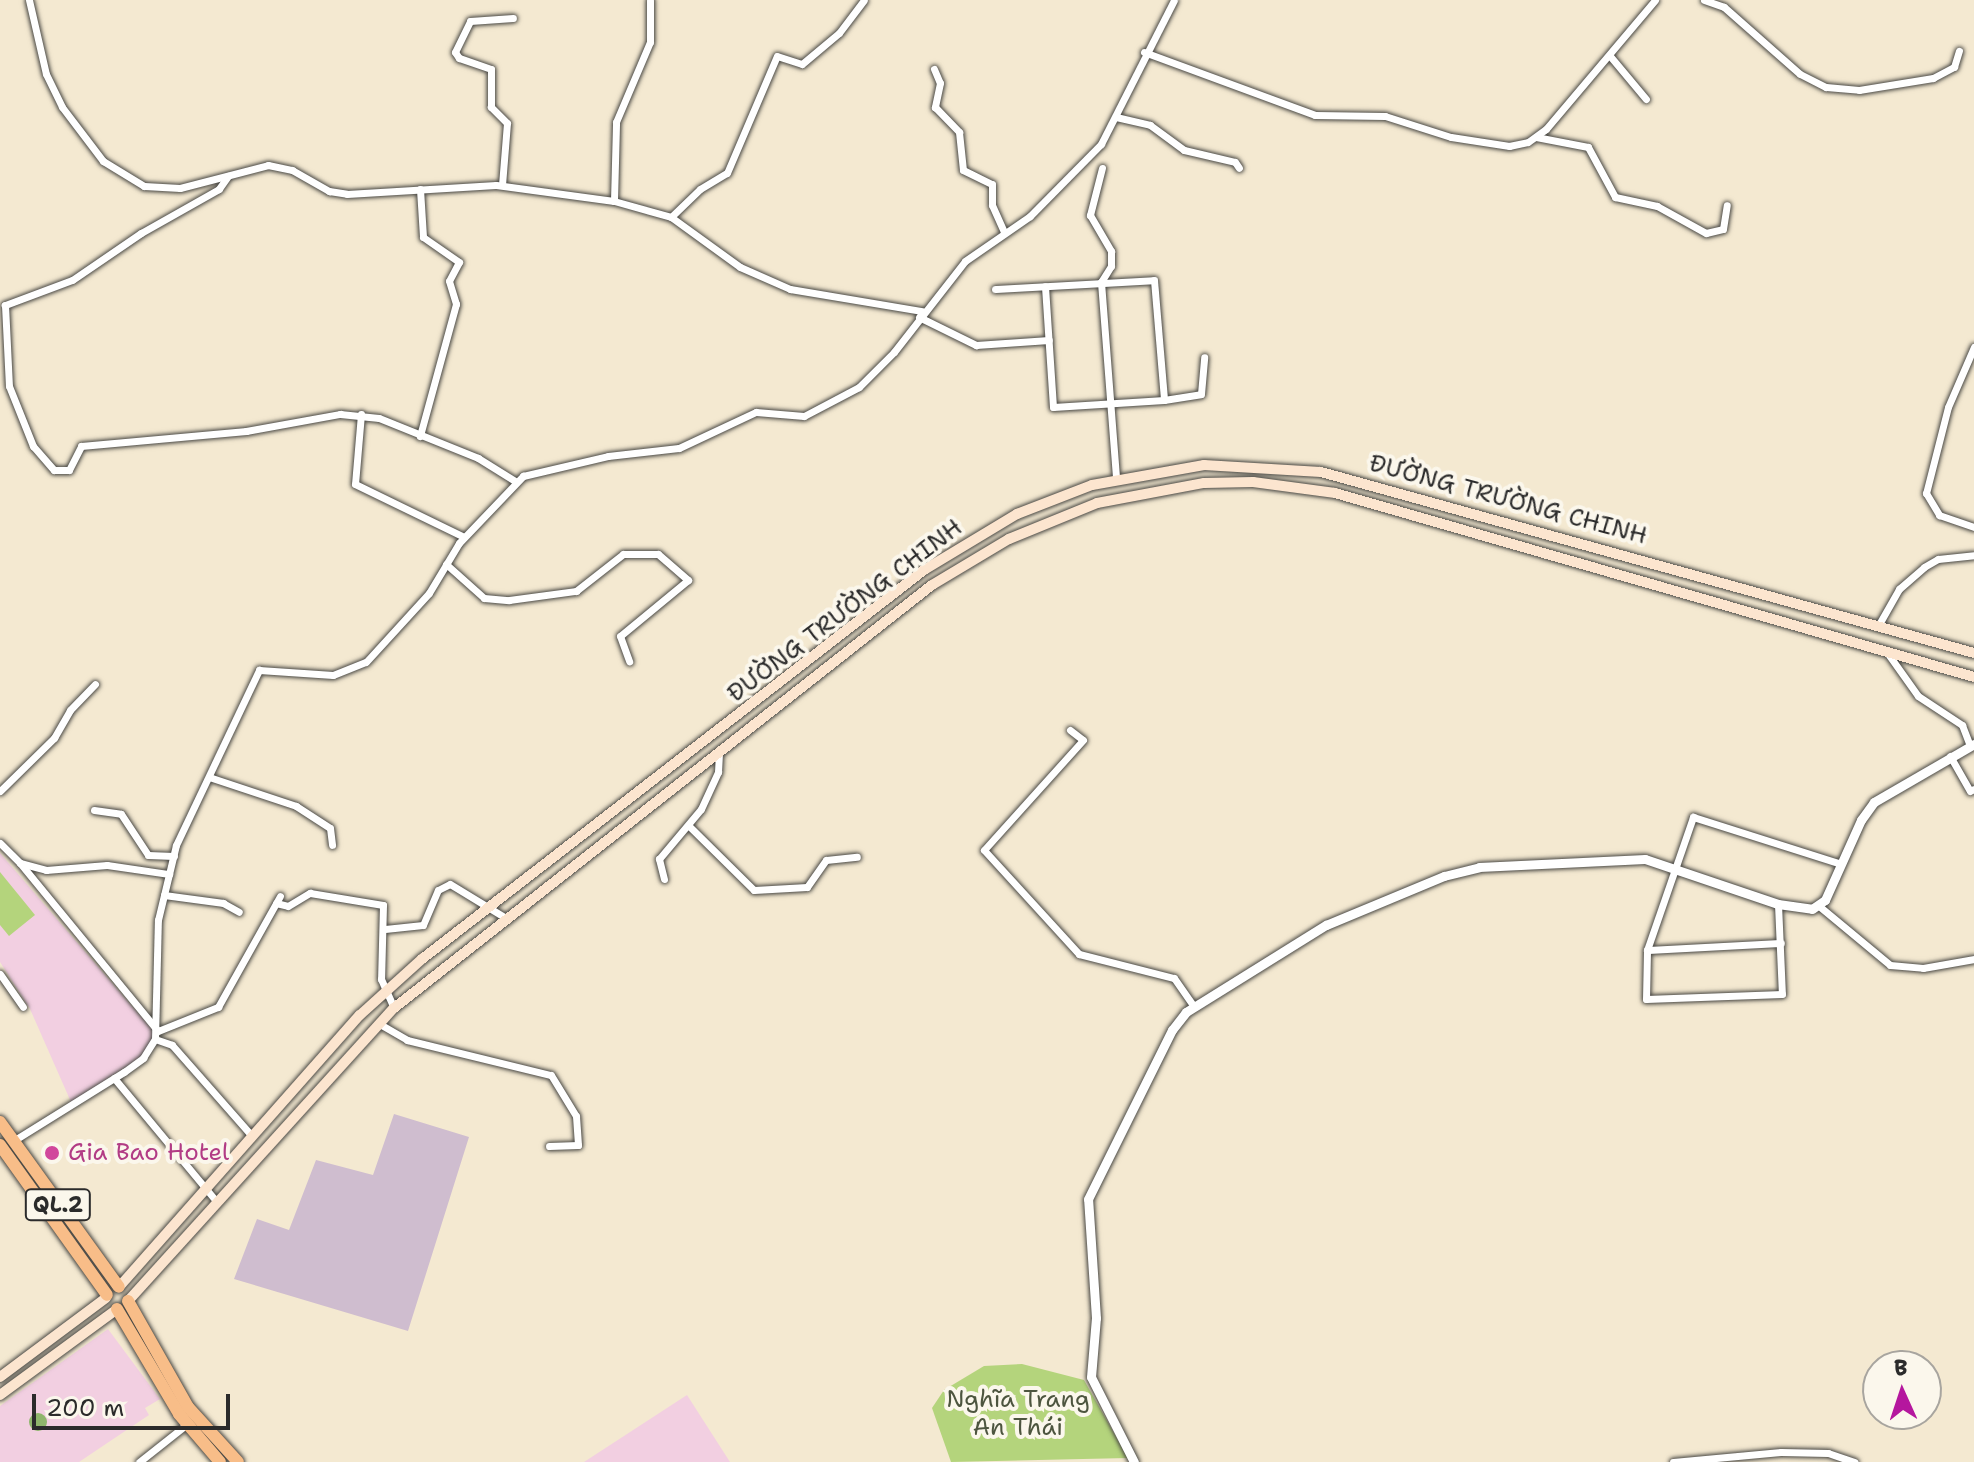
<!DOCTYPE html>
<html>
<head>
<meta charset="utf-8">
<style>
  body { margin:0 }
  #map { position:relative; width:1974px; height:1462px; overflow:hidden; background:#f4e9d1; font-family:"Shantell Sans",sans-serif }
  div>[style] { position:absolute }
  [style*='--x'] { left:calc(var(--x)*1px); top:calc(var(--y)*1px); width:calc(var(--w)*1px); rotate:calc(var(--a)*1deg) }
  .built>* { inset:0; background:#f2cfe1 }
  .industrial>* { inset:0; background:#cfbdcf }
  .green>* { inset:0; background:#b4d47c }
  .forest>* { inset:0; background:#8fb66c }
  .round { border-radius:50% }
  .roads { filter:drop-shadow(0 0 2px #494844) drop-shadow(0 0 2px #494844) }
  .minor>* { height:7px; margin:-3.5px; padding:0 3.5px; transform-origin:3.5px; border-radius:3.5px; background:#fff }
  .tertiary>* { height:9px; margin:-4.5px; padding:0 4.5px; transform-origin:4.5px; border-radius:4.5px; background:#fff }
  .secondary>* { height:10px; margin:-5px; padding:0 5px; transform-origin:5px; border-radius:5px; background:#fce5cf }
  .trunk>* { height:12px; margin:-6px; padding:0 6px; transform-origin:6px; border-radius:6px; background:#f8bd88 }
  .dots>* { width:22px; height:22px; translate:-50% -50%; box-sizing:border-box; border:4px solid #fbf7ec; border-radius:50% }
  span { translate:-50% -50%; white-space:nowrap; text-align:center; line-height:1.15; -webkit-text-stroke:8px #fbf7ec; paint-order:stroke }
  .shield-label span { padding:2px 6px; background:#fbf7ec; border:2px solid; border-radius:6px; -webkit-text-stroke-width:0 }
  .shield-label { font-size:22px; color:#2b2b2b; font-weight:700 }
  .street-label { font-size:24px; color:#2b2b2b }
  .hotel-label { font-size:24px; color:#b23c85 }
  .left { translate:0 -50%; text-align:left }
  .park-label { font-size:24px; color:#4d553f }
  .north { position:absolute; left:1862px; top:1350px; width:80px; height:80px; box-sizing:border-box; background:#fbf7ec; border:2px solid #a8a59f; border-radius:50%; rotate:357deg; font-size:22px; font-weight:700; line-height:32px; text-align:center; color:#2b2b2b }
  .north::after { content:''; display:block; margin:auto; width:28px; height:36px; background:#b5179e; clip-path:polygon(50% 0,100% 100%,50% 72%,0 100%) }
  .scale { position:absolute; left:32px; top:1394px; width:198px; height:36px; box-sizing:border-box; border:4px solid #2b2b2b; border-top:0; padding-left:10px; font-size:24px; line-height:28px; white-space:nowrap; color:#2b2b2b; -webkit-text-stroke:6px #fbf7ec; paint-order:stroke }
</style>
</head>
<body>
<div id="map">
  <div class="built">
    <div style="clip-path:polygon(0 853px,155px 1033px,141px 1057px,71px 1102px,30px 1009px,0 962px)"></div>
    <div style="clip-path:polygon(108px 1329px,160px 1399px,145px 1408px,149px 1415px,79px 1462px,0 1462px,0 1406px)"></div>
    <div style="clip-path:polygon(687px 1395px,730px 1462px,584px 1462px)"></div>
  </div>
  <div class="industrial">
    <div style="clip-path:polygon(394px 1114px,469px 1137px,408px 1331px,234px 1279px,257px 1219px,289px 1230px,316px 1160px,373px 1175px)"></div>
  </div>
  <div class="green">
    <div style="clip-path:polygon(0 872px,35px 915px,9px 936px,0 925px)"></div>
    <div style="clip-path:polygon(1022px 1364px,1084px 1380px,1128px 1458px,951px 1462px,932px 1408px,944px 1390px,984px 1366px)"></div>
  </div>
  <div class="forest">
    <div class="round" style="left:29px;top:1413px;width:18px;height:18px"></div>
  </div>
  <div class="roads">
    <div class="minor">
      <div style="--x:29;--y:0;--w:76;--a:77.1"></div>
      <div style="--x:46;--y:74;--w:37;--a:64"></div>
      <div style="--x:62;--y:107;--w:68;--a:52.8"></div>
      <div style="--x:103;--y:161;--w:48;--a:31.4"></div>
      <div style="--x:144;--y:186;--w:36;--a:3"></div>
      <div style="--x:180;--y:188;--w:91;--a:-14.6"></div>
      <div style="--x:268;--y:165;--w:25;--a:12"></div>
      <div style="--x:292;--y:170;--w:43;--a:29.6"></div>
      <div style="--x:329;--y:191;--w:18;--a:9"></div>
      <div style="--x:347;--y:194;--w:149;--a:-3.5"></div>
      <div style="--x:496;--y:185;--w:119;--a:7.7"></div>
      <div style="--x:614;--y:201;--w:59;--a:15.7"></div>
      <div style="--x:671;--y:217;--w:85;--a:35.9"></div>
      <div style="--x:740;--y:267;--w:55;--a:23.7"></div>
      <div style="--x:790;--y:289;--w:134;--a:9.5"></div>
      <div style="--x:1704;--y:0;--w:21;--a:19"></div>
      <div style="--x:1724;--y:7;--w:101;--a:41.4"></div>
      <div style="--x:1800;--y:74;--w:29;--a:27"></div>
      <div style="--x:1826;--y:87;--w:33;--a:5"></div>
      <div style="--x:1859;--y:90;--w:75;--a:-9.2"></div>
      <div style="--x:1933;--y:78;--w:24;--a:-28"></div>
      <div style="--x:1954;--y:67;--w:17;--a:-73"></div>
      <div style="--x:1144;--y:52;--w:182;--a:20.2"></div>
      <div style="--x:1315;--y:115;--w:70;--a:0.8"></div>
      <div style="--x:1385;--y:116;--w:69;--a:17.7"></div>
      <div style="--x:1451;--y:137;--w:59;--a:8.8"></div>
      <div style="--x:1509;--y:146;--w:19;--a:-12"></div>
      <div style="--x:1528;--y:142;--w:22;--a:-36"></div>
      <div style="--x:1546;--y:129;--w:169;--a:-49.8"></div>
      <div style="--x:1610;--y:56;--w:56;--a:50.1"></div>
      <div style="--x:934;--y:69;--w:15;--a:67"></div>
      <div style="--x:940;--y:83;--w:25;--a:102"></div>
      <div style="--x:935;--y:107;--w:35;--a:46"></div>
      <div style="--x:959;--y:132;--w:38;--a:84"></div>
      <div style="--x:963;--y:170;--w:32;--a:26"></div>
      <div style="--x:992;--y:184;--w:21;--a:90"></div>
      <div style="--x:992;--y:205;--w:30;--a:66"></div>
      <div style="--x:1116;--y:117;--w:35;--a:13"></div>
      <div style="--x:1150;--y:125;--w:42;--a:36.3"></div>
      <div style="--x:1184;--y:150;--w:52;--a:13.2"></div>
      <div style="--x:1235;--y:162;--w:7;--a:56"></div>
      <div style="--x:1536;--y:137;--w:53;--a:10.9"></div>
      <div style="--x:1588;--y:147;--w:57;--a:61.6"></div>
      <div style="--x:1615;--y:197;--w:43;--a:12.1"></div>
      <div style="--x:1657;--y:206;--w:56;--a:28.9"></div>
      <div style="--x:1706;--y:233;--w:17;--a:-13"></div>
      <div style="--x:1723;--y:229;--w:24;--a:-81"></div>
      <div style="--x:1102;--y:168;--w:49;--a:104.3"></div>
      <div style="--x:1090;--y:215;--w:42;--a:59.7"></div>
      <div style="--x:1111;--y:251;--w:15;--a:90"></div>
      <div style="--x:1111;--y:266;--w:19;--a:122"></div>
      <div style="--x:1101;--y:282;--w:197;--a:85.6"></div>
      <div style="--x:228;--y:176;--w:16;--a:125"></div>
      <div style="--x:219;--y:189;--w:90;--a:150.6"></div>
      <div style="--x:141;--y:233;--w:83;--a:145.7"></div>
      <div style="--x:72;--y:280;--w:72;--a:159.5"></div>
      <div style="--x:5;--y:305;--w:81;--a:87.2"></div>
      <div style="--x:9;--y:386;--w:65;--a:68.2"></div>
      <div style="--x:33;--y:446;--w:32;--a:49"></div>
      <div style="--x:54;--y:470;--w:15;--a:0"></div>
      <div style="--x:69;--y:470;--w:27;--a:-63"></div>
      <div style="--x:81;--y:446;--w:166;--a:-5.2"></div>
      <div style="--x:246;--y:431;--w:96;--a:-10.3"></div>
      <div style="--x:340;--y:414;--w:39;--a:6"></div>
      <div style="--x:379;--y:418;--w:107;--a:22"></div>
      <div style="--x:478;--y:458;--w:44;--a:31.9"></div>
      <div style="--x:502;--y:185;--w:62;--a:-85.4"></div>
      <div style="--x:507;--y:123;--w:23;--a:-135"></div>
      <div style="--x:491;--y:107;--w:38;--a:-90"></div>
      <div style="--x:491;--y:69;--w:34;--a:-161"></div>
      <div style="--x:459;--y:58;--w:7;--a:-124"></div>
      <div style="--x:455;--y:52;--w:34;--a:-64"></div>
      <div style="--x:470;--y:21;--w:43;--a:-4"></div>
      <div style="--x:420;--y:189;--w:48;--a:86.4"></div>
      <div style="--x:423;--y:237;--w:44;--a:34.8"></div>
      <div style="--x:459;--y:262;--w:21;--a:118"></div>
      <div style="--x:449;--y:281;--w:24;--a:73"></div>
      <div style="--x:456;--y:304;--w:137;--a:105.3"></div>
      <div style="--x:614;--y:201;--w:79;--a:-88.5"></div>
      <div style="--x:616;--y:122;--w:87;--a:-67"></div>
      <div style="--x:650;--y:42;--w:42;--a:-90"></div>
      <div style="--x:671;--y:217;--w:40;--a:-44"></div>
      <div style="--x:700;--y:189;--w:31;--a:-31"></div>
      <div style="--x:727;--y:173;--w:127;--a:-66.9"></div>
      <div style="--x:777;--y:56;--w:26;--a:18"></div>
      <div style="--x:802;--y:64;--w:48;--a:-40"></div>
      <div style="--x:839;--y:33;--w:41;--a:-52.9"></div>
      <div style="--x:995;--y:289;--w:159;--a:-3.2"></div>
      <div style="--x:1154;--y:280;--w:120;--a:85.2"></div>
      <div style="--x:1164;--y:400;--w:111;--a:176.4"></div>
      <div style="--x:1053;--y:407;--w:121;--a:-93.8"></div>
      <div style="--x:919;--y:317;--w:64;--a:26.2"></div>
      <div style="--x:976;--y:345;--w:73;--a:-3.9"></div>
      <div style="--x:1974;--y:347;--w:65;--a:113.4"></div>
      <div style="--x:1948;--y:407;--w:89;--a:104.3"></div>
      <div style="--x:1926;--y:493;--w:26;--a:59"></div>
      <div style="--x:1939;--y:515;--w:37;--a:19"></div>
      <div style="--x:1164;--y:400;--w:37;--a:-9"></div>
      <div style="--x:1201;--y:394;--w:37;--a:-85"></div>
      <div style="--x:361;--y:414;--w:70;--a:94.9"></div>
      <div style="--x:355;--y:484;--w:121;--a:25.9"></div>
      <div style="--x:446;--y:564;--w:51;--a:41.8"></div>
      <div style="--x:484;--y:598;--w:25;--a:5"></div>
      <div style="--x:509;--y:600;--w:68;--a:-7.7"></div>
      <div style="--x:576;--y:591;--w:60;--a:-38.2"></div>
      <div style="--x:623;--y:554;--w:35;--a:0"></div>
      <div style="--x:658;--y:554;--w:40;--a:41"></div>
      <div style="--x:688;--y:580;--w:88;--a:140.5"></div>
      <div style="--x:620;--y:636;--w:27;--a:70"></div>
      <div style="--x:1878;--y:626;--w:43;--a:-60.4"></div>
      <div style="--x:1899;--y:589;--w:33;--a:-41"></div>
      <div style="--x:1924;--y:567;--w:16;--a:-30"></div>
      <div style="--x:1938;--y:559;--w:36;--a:-6"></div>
      <div style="--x:1886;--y:651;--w:55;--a:54.6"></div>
      <div style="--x:1918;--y:696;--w:53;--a:33.4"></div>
      <div style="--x:1962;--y:725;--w:22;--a:69"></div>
      <div style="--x:1070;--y:730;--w:16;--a:38"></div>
      <div style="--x:1083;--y:740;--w:148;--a:132"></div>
      <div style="--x:984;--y:850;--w:141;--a:47.6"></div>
      <div style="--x:1079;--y:954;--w:98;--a:14.2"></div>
      <div style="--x:1174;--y:978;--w:35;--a:55"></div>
      <div style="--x:1950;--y:756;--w:40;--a:60.3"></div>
      <div style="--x:1970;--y:791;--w:4;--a:-27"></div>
      <div style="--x:209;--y:777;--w:92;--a:18.4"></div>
      <div style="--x:296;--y:806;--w:40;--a:32.9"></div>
      <div style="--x:330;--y:828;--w:17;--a:83"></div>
      <div style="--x:0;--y:791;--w:76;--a:-44.5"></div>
      <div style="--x:54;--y:738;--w:32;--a:-60"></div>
      <div style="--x:70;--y:710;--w:36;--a:-46"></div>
      <div style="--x:94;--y:810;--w:27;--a:8"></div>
      <div style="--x:121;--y:814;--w:49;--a:56.6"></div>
      <div style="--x:148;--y:855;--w:26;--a:2"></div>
      <div style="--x:689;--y:826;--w:91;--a:44.6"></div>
      <div style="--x:754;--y:890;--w:53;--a:-3.2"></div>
      <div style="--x:807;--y:887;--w:33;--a:-55"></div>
      <div style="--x:826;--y:860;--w:31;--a:-6"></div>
      <div style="--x:0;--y:843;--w:28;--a:45"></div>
      <div style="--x:20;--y:863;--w:27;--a:15"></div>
      <div style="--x:46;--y:870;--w:61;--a:-4.7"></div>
      <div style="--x:107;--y:865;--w:63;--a:8.3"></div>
      <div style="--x:20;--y:863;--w:217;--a:50.6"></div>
      <div style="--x:158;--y:1031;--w:65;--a:-21.8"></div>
      <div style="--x:218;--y:1007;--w:127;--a:-60.8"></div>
      <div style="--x:664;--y:879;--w:21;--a:-104"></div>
      <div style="--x:659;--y:859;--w:65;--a:-50"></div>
      <div style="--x:701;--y:809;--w:41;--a:-65.3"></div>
      <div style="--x:718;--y:772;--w:20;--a:-87"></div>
      <div style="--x:164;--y:895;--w:60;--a:7.7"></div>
      <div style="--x:223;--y:903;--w:18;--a:29"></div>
      <div style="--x:276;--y:903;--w:12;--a:14"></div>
      <div style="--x:288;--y:906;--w:26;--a:-31"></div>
      <div style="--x:310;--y:893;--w:74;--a:9.3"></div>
      <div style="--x:383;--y:905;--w:74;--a:91.5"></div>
      <div style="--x:381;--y:979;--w:32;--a:66"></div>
      <div style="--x:1778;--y:904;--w:90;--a:87.5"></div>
      <div style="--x:1782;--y:994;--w:136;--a:177.9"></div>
      <div style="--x:1646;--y:999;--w:49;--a:-88.8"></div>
      <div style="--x:1647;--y:950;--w:141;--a:-70.9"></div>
      <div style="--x:1693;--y:817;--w:155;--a:17.6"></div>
      <div style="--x:1819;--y:906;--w:92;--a:39.7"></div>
      <div style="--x:1890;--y:965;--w:33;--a:5"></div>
      <div style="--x:1923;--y:968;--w:52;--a:-10"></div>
      <div style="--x:385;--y:929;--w:38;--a:-6"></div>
      <div style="--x:423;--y:925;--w:38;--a:-67"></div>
      <div style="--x:438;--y:890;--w:13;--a:-27"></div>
      <div style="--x:450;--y:884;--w:63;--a:31.4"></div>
      <div style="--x:1647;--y:950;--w:134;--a:-3"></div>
      <div style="--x:0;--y:974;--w:40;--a:55.1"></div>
      <div style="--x:378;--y:1023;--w:34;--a:30"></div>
      <div style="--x:407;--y:1040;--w:148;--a:13.7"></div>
      <div style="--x:551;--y:1075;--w:48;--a:58.6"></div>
      <div style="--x:576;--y:1116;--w:29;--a:86"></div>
      <div style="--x:578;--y:1145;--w:29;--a:178"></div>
      <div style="--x:155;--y:1039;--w:18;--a:19"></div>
      <div style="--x:172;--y:1045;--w:121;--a:48.7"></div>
      <div style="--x:114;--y:1078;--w:161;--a:50.3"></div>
      <div style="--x:13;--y:1141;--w:131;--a:-31.9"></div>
      <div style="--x:124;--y:1072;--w:24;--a:-36"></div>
      <div style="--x:143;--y:1058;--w:22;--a:-58"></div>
      <div style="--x:155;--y:1039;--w:119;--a:-88.6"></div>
      <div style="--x:158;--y:920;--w:77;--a:-76.5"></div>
      <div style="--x:176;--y:845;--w:194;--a:-64.6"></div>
      <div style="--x:259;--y:670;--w:74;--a:3.9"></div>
      <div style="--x:333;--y:675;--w:35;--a:-22"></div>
      <div style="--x:366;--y:662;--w:93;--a:-47.6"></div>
      <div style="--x:429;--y:593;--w:58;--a:-59"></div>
      <div style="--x:459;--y:543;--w:93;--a:-46.3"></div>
      <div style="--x:523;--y:476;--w:87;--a:-13.2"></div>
      <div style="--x:608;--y:456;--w:71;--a:-6.4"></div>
      <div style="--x:679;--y:448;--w:85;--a:-25.1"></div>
      <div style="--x:756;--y:412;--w:48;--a:4.8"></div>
      <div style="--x:804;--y:416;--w:62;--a:-27.8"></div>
      <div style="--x:859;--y:387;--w:49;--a:-45"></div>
      <div style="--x:894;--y:352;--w:115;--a:-52"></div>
      <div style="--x:965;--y:261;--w:79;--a:-34.7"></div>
      <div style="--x:1030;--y:216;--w:101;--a:-45.4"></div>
      <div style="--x:1101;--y:144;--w:161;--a:-63.1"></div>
      <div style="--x:139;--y:1462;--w:61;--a:-38.4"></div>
      <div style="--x:1673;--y:1462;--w:108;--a:-5.3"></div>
      <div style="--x:1781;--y:1452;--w:47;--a:1.2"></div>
      <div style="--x:1828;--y:1453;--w:28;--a:19"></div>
    </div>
    <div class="tertiary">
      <div style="--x:1134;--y:1462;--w:95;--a:-116.8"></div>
      <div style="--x:1091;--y:1377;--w:59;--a:-85.2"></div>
      <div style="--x:1096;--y:1318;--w:119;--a:-93.8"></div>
      <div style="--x:1088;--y:1199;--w:189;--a:-63.6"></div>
      <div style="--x:1172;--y:1030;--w:23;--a:-52"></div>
      <div style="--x:1186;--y:1012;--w:165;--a:-31.9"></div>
      <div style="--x:1326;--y:925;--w:128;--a:-22.6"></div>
      <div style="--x:1444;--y:876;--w:36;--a:-14"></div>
      <div style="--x:1479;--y:867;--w:166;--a:-2.8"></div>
      <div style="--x:1645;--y:859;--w:140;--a:18.7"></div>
      <div style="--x:1778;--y:904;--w:34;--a:8"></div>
      <div style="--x:1812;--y:909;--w:16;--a:-35"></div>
      <div style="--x:1825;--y:900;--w:88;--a:-65.8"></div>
      <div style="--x:1861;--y:820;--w:22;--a:-54"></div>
      <div style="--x:1874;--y:802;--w:116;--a:-30.1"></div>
    </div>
    <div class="secondary">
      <div style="--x:119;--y:1287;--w:363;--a:-48.5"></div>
      <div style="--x:360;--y:1015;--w:84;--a:-42.1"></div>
      <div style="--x:422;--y:959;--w:635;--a:-37.77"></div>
      <div style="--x:924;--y:570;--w:109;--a:-31.1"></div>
      <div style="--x:1017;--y:514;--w:80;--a:-21.1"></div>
      <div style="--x:1092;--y:485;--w:114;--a:-10.1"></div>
      <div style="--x:1204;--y:465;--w:117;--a:3.4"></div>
      <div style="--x:1321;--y:472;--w:678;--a:15.49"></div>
      <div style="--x:129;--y:1300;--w:394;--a:-47.8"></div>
      <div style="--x:394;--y:1008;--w:684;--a:-38.18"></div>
      <div style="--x:932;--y:585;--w:90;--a:-30.9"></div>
      <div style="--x:1009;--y:539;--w:95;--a:-22.2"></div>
      <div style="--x:1097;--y:503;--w:109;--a:-10.6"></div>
      <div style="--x:1204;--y:483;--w:49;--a:-1.2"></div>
      <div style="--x:1253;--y:482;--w:83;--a:7.6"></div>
      <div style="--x:1335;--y:493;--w:665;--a:16.06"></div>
      <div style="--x:0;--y:1377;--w:132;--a:-36.7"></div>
      <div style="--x:0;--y:1395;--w:145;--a:-36.3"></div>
    </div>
    <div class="trunk">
      <div style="--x:0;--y:1122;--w:203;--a:54.2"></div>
      <div style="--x:0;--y:1145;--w:184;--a:54.5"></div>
      <div style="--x:128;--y:1301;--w:122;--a:60.5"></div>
      <div style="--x:188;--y:1407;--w:74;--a:47.7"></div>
      <div style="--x:117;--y:1309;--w:122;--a:59.4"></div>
      <div style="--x:179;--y:1414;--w:63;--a:49.5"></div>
    </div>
  </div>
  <div class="dots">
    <div style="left:52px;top:1153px;background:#d1479c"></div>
  </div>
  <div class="shield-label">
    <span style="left:58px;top:1205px">QL.2</span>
  </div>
  <div class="street-label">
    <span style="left:1508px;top:500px;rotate:15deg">ĐƯỜNG TRƯỜNG CHINH</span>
    <span style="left:845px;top:611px;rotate:-37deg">ĐƯỜNG TRƯỜNG CHINH</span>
  </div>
  <div class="hotel-label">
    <span class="left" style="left:68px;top:1153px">Gia Bao Hotel</span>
  </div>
  <div class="park-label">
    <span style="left:1018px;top:1414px">Nghĩa Trang<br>An Thái</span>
  </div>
  <div class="north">B</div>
  <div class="scale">200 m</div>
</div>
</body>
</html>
